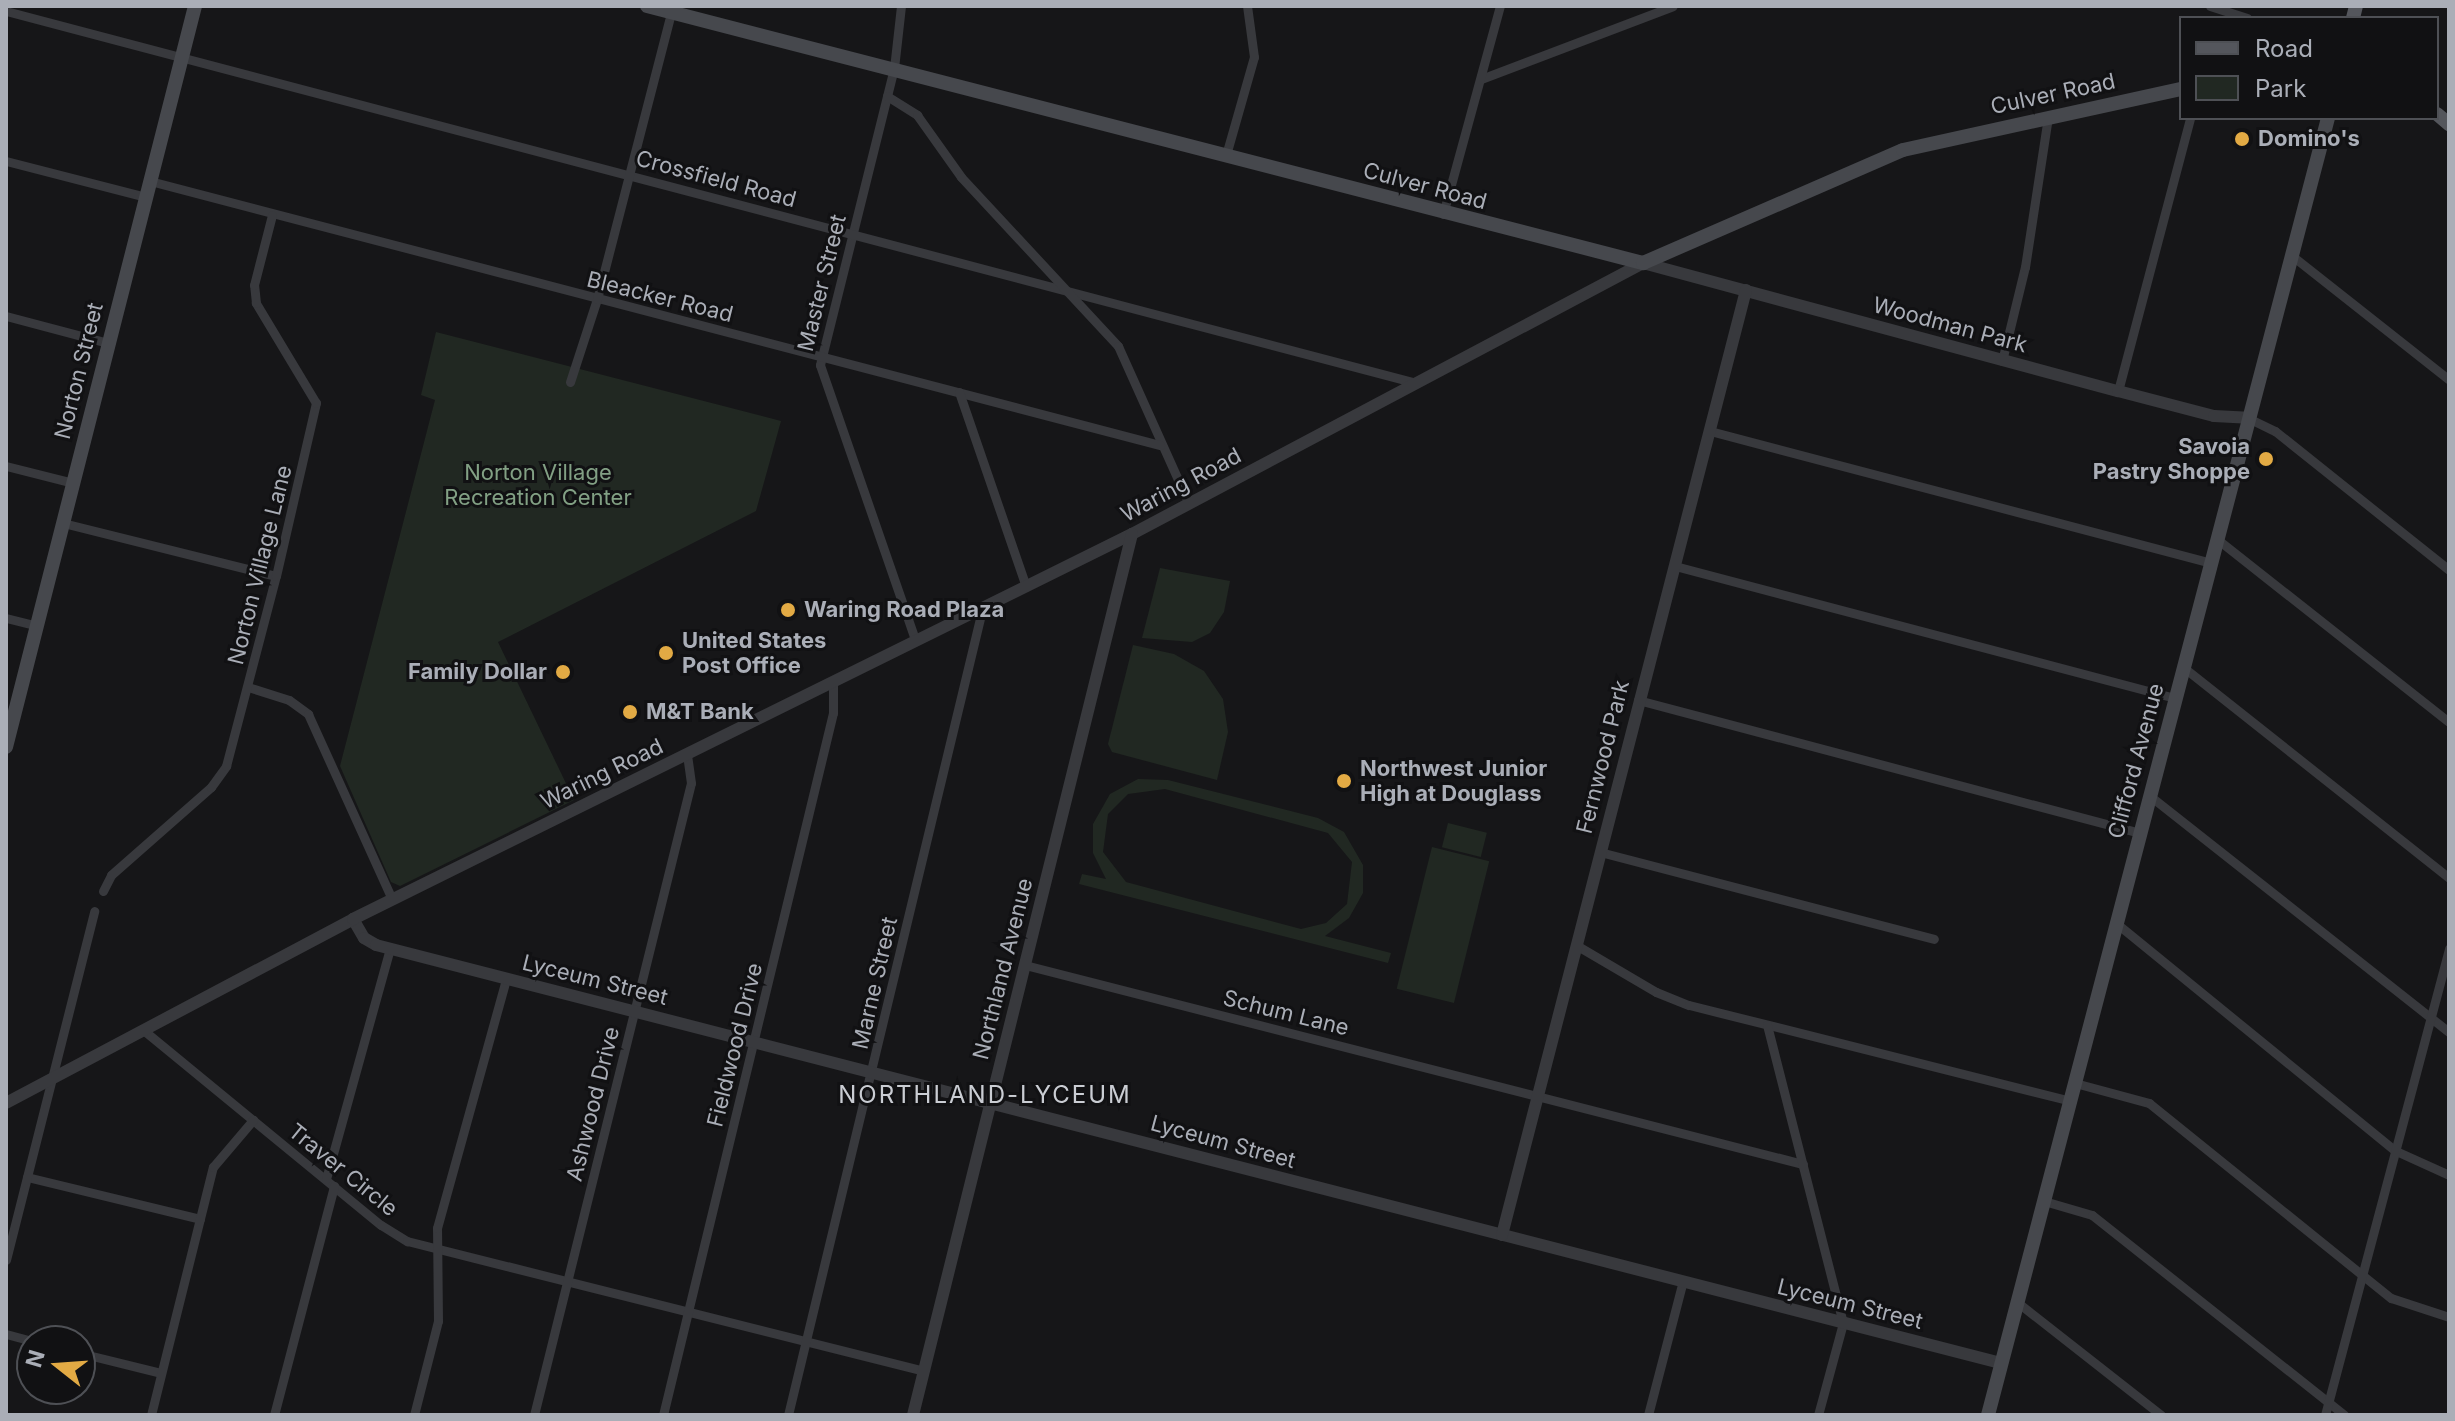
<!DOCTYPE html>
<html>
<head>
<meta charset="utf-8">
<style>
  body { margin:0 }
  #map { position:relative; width:2455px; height:1421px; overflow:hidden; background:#161618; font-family:Inter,sans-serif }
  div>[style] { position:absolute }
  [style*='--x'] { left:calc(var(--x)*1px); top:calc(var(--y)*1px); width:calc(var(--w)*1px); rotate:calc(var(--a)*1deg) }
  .green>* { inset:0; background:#212822; transform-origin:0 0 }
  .minor>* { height:9px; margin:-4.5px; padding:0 4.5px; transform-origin:4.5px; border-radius:4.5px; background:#38393d }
  .tertiary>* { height:12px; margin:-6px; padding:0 6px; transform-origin:6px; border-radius:6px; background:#38393d }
  .secondary>* { height:14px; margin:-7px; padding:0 7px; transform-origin:7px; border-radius:7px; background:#46484d }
  .primary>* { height:14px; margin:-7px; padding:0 7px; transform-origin:7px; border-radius:7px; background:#54565c }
  .dots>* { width:22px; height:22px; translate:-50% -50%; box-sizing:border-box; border:4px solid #111113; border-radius:50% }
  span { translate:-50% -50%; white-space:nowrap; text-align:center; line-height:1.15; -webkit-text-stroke:6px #111113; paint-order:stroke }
  .street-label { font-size:22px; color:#aaaeb7 }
  .poi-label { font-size:22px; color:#aaaeb7; font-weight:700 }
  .left { translate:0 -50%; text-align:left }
  .right { translate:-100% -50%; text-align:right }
  .park-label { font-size:22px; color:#82a084 }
  .neighbourhood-label { font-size:24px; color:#cacdd3; letter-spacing:2px }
  .frame { position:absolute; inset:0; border:8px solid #aaaeb7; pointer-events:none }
  .legend { position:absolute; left:2179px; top:16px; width:260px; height:104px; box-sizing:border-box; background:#111113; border:2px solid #4e5055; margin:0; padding:10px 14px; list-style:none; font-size:24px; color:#aaaeb7 }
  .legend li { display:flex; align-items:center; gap:16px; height:40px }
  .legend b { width:40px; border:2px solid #4e5055 }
  .north { position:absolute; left:16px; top:1325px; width:80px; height:80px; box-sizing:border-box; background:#111113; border:2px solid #4e5055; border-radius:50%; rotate:287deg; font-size:22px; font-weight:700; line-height:32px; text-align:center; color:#aaaeb7 }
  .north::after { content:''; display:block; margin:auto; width:28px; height:36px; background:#e2aa44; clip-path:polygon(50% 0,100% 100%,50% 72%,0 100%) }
</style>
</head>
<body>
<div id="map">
  <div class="green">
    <div style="clip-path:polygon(436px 332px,781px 421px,756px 511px,498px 642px,574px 800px,400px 886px,391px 882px,340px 766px,435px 400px,421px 395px)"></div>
    <div style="clip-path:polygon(1160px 568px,1230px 581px,1224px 612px,1210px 633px,1192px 642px,1142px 638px)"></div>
    <div style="clip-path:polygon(1133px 645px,1174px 654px,1204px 671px,1223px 699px,1228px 732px,1217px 780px,1112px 752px,1108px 744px)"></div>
    <div style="clip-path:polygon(evenodd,1138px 779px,1168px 780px,1318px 818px,1344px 832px,1363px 865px,1363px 893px,1349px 918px,1325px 936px,1391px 953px,1388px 963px,1079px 884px,1082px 874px,1106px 879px,1093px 853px,1093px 824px,1110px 794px,1138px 779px,1165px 789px,1328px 833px,1352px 862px,1347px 904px,1326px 923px,1301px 929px,1126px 882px,1103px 852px,1108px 814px,1128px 794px,1165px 789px)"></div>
    <div style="left:1448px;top:823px;width:40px;height:25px;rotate:14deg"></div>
    <div style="left:1432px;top:847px;width:59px;height:146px;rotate:14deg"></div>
  </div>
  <div class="minor">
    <div style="--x:901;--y:6;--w:62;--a:96.4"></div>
    <div style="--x:894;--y:68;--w:306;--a:104"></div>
    <div style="--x:820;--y:365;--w:291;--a:70.9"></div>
    <div style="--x:2210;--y:6;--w:39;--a:18"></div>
    <div style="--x:6;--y:11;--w:1458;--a:14.78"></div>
    <div style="--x:1481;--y:79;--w:205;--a:-20.8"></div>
    <div style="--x:887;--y:96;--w:36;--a:32"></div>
    <div style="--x:917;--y:115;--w:76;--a:54.6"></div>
    <div style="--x:961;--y:177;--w:231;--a:47.1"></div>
    <div style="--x:1118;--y:346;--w:173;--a:65.8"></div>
    <div style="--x:1226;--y:155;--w:102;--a:-74.1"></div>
    <div style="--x:1254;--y:57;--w:51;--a:-97.8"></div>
    <div style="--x:6;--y:161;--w:145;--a:14.4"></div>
    <div style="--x:150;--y:181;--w:1044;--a:14.65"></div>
    <div style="--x:1443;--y:214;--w:216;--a:-74.7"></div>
    <div style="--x:2291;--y:255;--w:201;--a:38.3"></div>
    <div style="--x:6;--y:316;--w:106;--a:14.8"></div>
    <div style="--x:2002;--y:361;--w:97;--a:-76.3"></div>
    <div style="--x:2025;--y:267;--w:152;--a:-81.3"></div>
    <div style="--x:570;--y:382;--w:87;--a:-72"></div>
    <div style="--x:597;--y:299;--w:300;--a:-75.5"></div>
    <div style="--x:2118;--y:391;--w:282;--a:-75.2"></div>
    <div style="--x:959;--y:392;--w:206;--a:71"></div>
    <div style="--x:2248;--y:418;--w:30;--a:26"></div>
    <div style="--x:2275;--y:431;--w:223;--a:38.6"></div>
    <div style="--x:1710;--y:431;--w:518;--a:14.76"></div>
    <div style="--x:6;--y:466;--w:69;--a:14.2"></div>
    <div style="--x:63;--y:523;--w:219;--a:14"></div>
    <div style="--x:2217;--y:539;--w:295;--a:38.3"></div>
    <div style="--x:1675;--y:566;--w:517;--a:14.79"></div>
    <div style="--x:6;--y:618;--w:32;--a:14"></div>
    <div style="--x:2183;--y:667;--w:340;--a:38.4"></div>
    <div style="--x:248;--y:687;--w:43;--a:17.6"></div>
    <div style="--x:289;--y:700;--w:24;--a:36"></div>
    <div style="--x:308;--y:714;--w:203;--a:65.6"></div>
    <div style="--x:1638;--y:700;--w:519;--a:14.84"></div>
    <div style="--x:2150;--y:796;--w:381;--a:38.3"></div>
    <div style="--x:1600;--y:852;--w:345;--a:14.6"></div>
    <div style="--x:103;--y:891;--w:18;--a:-63"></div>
    <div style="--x:111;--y:875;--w:133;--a:-41.3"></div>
    <div style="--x:211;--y:787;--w:26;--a:-54"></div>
    <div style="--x:226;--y:766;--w:196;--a:-75.3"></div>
    <div style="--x:276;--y:576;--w:178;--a:-77"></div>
    <div style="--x:316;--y:403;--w:117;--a:-121"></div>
    <div style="--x:256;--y:303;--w:18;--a:-96"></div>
    <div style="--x:254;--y:285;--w:72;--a:-75.6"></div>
    <div style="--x:2116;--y:923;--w:361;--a:39.2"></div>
    <div style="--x:2396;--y:1151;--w:58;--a:24.4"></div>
    <div style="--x:1576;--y:945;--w:93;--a:30.4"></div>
    <div style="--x:1656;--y:992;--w:35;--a:22"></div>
    <div style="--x:1689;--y:1005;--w:393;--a:14.1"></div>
    <div style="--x:1025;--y:965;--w:803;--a:14.35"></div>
    <div style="--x:1767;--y:1025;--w:308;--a:75.7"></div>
    <div style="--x:1843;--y:1323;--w:95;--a:105.2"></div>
    <div style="--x:142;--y:1029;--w:309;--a:39.4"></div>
    <div style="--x:381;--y:1225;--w:31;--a:32"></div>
    <div style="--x:407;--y:1241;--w:533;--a:14.11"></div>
    <div style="--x:2075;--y:1083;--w:77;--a:15.1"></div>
    <div style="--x:2149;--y:1103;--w:311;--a:38.9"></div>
    <div style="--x:2391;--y:1298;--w:61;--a:18.1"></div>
    <div style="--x:27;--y:1177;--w:178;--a:13.6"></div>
    <div style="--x:326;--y:1179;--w:239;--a:-74.5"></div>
    <div style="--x:2044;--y:1201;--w:50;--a:16.3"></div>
    <div style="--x:2092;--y:1215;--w:322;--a:38.4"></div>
    <div style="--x:6;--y:1260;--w:360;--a:-75.8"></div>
    <div style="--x:2017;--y:1302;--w:183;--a:38.1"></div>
    <div style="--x:6;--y:1334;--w:28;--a:15"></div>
    <div style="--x:80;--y:1353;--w:83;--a:13.9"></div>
    <div style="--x:151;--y:1415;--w:256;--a:-76"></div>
    <div style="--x:213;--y:1167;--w:62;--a:-49.6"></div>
    <div style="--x:274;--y:1415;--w:237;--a:-75.3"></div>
    <div style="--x:414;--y:1415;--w:97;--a:-75.7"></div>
    <div style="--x:438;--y:1321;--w:93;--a:-90.6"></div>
    <div style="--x:437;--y:1228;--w:258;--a:-74.5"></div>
    <div style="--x:534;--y:1415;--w:651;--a:-76.05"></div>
    <div style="--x:691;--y:783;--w:28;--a:-98"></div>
    <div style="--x:663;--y:1415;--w:722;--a:-76.39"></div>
    <div style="--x:833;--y:713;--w:31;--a:-90"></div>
    <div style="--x:788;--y:1415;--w:832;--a:-76.45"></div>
    <div style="--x:1648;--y:1415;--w:138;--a:-75.4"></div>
    <div style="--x:2325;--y:1415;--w:483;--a:-75.1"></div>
  </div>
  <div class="tertiary">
    <div style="--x:353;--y:919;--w:22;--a:60"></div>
    <div style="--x:364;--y:938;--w:14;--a:30"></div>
    <div style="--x:376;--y:945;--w:1678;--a:14.43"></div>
    <div style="--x:6;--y:1103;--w:393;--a:-27.9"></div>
    <div style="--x:353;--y:919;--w:869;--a:-26.3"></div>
    <div style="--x:1132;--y:534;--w:578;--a:-27.94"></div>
    <div style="--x:1643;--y:263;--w:492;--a:15.1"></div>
    <div style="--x:2118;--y:391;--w:99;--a:14.6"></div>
    <div style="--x:2214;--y:416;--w:34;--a:3"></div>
    <div style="--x:1502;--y:1235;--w:976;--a:-75.52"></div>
    <div style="--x:913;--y:1415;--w:908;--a:-76.04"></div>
  </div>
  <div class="secondary">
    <div style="--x:647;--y:6;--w:1029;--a:14.47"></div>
    <div style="--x:1643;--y:263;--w:283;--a:-23.5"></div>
    <div style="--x:1903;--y:150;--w:285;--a:-12.4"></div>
    <div style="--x:6;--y:747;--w:765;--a:-75.69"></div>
    <div style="--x:1988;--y:1415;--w:1341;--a:-75.31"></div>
  </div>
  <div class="primary">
    <div style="--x:2353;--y:18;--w:12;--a:-76"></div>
    <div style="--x:2437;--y:114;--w:16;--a:40"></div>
  </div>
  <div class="dots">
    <div style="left:2242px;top:139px;background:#e2aa44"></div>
    <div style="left:2266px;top:459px;background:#e2aa44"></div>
    <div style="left:788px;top:610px;background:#e2aa44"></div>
    <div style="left:666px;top:653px;background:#e2aa44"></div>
    <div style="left:563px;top:672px;background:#e2aa44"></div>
    <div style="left:630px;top:712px;background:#e2aa44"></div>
    <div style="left:1344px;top:781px;background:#e2aa44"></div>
  </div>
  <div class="street-label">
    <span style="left:2053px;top:94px;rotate:-12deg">Culver Road</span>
    <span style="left:716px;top:179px;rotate:15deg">Crossfield Road</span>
    <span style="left:1425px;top:186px;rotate:15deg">Culver Road</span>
    <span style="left:822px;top:283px;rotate:-76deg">Master Street</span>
    <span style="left:660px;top:297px;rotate:14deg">Bleacker Road</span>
    <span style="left:1950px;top:325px;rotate:15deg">Woodman Park</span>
    <span style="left:79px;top:371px;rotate:-76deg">Norton Street</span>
    <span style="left:1181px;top:485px;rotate:-28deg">Waring Road</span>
    <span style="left:260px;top:565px;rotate:-76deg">Norton Village Lane</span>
    <span style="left:1603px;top:757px;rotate:-76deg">Fernwood Park</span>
    <span style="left:2136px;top:761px;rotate:-75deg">Clifford Avenue</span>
    <span style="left:602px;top:774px;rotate:-26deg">Waring Road</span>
    <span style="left:1003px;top:969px;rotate:-76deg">Northland Avenue</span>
    <span style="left:595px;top:980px;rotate:14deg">Lyceum Street</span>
    <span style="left:875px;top:983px;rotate:-77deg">Marne Street</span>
    <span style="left:1286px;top:1013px;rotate:14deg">Schum Lane</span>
    <span style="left:735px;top:1045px;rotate:-76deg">Fieldwood Drive</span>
    <span style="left:593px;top:1104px;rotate:-76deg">Ashwood Drive</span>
    <span style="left:1223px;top:1142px;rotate:15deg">Lyceum Street</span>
    <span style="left:343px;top:1170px;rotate:39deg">Traver Circle</span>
    <span style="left:1850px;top:1304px;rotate:14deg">Lyceum Street</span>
  </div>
  <div class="poi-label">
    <span class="left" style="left:2258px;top:139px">Domino's</span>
    <span class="right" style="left:2250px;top:459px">Savoia<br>Pastry Shoppe</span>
    <span class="left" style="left:804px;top:610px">Waring Road Plaza</span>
    <span class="left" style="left:682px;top:653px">United States<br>Post Office</span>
    <span class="right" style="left:547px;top:672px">Family Dollar</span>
    <span class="left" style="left:646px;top:712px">M&amp;T Bank</span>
    <span class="left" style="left:1360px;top:781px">Northwest Junior<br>High at Douglass</span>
  </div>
  <div class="park-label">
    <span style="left:538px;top:485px">Norton Village<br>Recreation Center</span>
  </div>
  <div class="neighbourhood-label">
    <span style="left:985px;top:1095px">NORTHLAND-LYCEUM</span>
  </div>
  <div class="frame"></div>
  <ul class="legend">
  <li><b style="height:10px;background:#54565c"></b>Road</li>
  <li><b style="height:22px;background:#212822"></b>Park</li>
  </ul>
  <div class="north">N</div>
</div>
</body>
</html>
